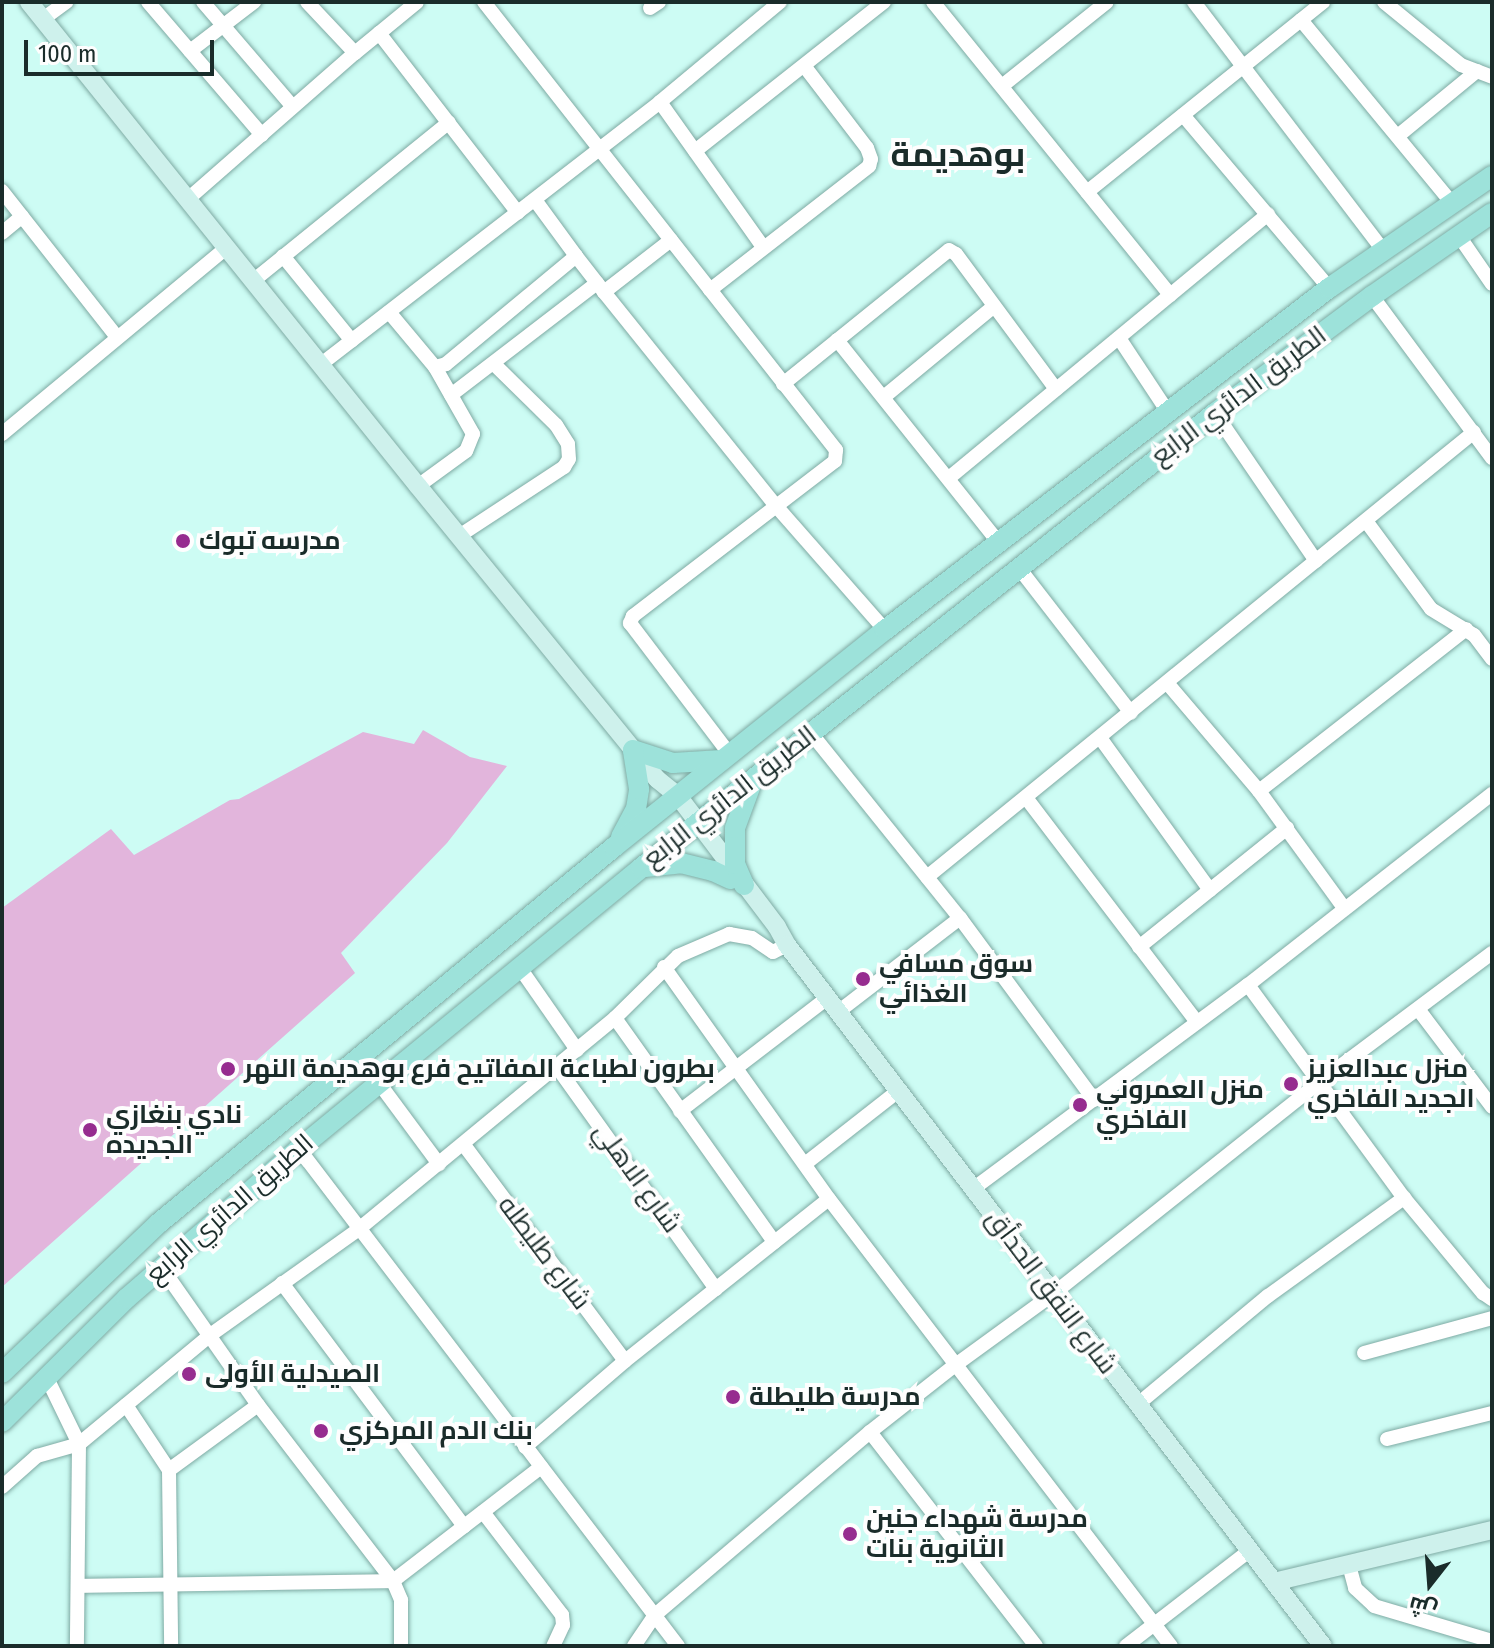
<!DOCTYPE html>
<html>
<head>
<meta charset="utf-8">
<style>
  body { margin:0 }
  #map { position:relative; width:1494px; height:1648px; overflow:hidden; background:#cdfcf4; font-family:"Fira Sans Condensed",Cairo,sans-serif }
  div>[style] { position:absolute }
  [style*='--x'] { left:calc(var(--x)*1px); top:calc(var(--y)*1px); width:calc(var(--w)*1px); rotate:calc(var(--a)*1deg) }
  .green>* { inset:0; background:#e2b5dc }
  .roads { filter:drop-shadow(0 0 2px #7eaaa3) drop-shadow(0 0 2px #7eaaa3) }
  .street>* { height:14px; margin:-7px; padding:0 7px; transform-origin:7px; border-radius:7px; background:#fff }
  .secondary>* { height:18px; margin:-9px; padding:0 9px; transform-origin:9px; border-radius:9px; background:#cef1ec }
  .primary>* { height:20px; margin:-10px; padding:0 10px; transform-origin:10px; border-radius:10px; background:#9de2da }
  .dots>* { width:22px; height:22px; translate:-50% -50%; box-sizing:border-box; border:4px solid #fefefe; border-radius:50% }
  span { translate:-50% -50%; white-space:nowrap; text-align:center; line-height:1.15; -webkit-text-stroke:8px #fefefe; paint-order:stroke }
  .street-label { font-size:26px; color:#1a2c2a }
  .poi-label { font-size:26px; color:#1a2c2a; font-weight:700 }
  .left { translate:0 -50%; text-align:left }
  .district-label { font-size:34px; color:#1a2c2a; font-weight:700 }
  .frame { position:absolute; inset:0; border:4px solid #1a2c2a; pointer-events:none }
  .north { position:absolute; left:1390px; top:1544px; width:80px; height:80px; -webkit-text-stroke:6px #fefefe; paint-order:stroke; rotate:197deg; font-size:22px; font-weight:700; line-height:32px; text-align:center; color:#1a2c2a }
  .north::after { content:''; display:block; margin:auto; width:28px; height:36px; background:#1a2c2a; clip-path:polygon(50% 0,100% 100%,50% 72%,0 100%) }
  .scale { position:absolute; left:24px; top:40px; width:190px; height:36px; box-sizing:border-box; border:4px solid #1a2c2a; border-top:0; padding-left:10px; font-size:24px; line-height:28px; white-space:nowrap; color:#1a2c2a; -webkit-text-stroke:6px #fefefe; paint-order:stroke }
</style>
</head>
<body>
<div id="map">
  <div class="green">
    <div style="clip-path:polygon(423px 730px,470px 757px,507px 766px,447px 843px,341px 953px,355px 973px,2px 1287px,2px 908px,111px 829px,134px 855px,230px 800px,239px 799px,363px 732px,414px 744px)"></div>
  </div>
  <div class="roads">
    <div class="street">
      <div style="--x:148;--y:2;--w:175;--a:49.4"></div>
      <div style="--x:203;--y:2;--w:138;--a:49.4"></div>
      <div style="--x:307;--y:2;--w:70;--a:46.7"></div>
      <div style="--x:355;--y:53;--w:80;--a:-39.4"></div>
      <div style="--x:484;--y:2;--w:570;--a:51.84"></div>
      <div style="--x:836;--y:450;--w:11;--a:95"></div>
      <div style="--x:835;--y:461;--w:255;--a:142.5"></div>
      <div style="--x:633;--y:616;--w:8;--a:113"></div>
      <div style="--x:630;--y:623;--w:167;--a:52.8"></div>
      <div style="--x:933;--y:2;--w:377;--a:51"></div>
      <div style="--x:1194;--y:2;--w:312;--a:52.7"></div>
      <div style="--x:1384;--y:2;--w:99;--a:39.3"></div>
      <div style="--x:1461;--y:65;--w:33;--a:21"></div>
      <div style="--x:650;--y:8;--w:11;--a:-34"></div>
      <div style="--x:43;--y:19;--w:29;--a:-36"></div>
      <div style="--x:1301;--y:20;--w:237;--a:50.5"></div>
      <div style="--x:379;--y:33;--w:227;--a:52.3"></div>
      <div style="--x:190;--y:51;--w:81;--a:-37.4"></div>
      <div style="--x:1002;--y:86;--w:134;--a:-38.7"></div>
      <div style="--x:660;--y:102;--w:178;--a:54.6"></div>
      <div style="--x:1183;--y:115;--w:226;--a:49.8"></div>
      <div style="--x:1399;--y:135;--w:101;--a:-39.4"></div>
      <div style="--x:695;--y:151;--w:241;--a:-38.3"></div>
      <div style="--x:2;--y:191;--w:186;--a:51.8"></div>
      <div style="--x:1087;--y:192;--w:303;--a:-38.8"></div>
      <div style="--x:188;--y:199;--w:222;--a:-41.2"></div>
      <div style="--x:535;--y:200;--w:69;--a:53.8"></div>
      <div style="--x:2;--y:233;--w:26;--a:-40"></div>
      <div style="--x:1459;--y:236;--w:58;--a:55.5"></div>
      <div style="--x:671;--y:240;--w:85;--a:142.2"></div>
      <div style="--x:604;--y:292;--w:275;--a:51.2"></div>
      <div style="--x:776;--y:506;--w:165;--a:48.7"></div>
      <div style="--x:283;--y:256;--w:109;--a:50.9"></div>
      <div style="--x:253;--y:281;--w:252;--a:-39"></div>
      <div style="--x:710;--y:290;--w:202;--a:-37.9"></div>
      <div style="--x:869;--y:166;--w:7;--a:-74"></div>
      <div style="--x:871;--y:159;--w:12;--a:-110"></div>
      <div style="--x:867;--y:148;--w:102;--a:-127.4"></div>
      <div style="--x:1372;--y:296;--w:202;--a:53.5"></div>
      <div style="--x:389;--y:312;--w:72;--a:50.1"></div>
      <div style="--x:435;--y:367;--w:77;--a:60.4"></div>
      <div style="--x:473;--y:434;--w:18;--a:112"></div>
      <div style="--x:466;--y:451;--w:59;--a:143.9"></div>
      <div style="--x:1119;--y:338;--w:89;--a:56.5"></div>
      <div style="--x:837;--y:340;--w:258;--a:51.4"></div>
      <div style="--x:320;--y:365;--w:430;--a:-37.7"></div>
      <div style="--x:660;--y:102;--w:156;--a:-39.8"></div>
      <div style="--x:435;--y:367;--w:11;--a:-15"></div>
      <div style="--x:446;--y:364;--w:169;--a:-39.7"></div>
      <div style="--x:576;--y:256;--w:46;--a:52.1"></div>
      <div style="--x:783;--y:384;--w:213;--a:-38.9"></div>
      <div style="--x:949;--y:250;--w:8;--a:30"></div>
      <div style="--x:956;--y:254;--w:168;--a:53.5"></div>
      <div style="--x:451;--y:395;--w:184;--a:-37.5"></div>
      <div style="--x:885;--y:396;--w:141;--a:-39.5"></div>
      <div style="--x:1215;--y:413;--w:179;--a:55.7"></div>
      <div style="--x:2;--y:434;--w:293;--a:-39.7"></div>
      <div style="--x:949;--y:478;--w:414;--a:-39.6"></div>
      <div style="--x:1366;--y:521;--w:109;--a:53.5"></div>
      <div style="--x:1431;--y:609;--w:50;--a:31.2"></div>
      <div style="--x:1474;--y:635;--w:30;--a:53"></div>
      <div style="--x:459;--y:536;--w:126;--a:-33.3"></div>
      <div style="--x:564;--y:467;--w:9;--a:-58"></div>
      <div style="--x:569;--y:459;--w:15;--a:-94"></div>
      <div style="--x:568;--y:444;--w:22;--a:-122"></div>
      <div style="--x:556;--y:425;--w:88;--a:-135.5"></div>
      <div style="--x:1019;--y:568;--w:183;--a:52.3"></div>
      <div style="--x:1168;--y:684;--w:140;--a:49.6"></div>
      <div style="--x:1259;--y:791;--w:145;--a:54"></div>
      <div style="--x:811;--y:733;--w:238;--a:51.2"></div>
      <div style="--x:960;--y:918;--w:226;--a:53.6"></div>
      <div style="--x:1101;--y:739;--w:186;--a:54.2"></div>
      <div style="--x:1210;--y:890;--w:91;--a:141.2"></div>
      <div style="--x:1259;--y:791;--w:263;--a:-38"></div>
      <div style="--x:1027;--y:799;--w:280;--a:52.7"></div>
      <div style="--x:927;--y:877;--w:705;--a:-39.13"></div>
      <div style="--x:1210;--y:890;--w:99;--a:-38.8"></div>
      <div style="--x:664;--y:967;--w:285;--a:54.6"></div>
      <div style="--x:829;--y:1199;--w:563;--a:52.58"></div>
      <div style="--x:520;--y:968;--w:100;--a:55.2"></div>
      <div style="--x:1248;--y:985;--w:264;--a:53.8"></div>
      <div style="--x:1404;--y:1198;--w:124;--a:50.3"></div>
      <div style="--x:1483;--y:1293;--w:11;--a:34"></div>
      <div style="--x:1418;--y:1009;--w:123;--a:52.9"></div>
      <div style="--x:838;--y:1012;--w:154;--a:-37.6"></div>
      <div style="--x:615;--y:1018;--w:275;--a:54.6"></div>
      <div style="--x:557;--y:1067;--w:273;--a:54.4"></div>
      <div style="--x:379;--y:1083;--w:101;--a:53.5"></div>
      <div style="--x:680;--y:1111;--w:185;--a:-37.5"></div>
      <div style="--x:464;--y:1145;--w:269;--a:53.3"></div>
      <div style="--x:299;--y:1149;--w:625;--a:52.67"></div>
      <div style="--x:805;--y:1164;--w:118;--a:-38.1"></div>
      <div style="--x:973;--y:1189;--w:342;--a:-36.6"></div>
      <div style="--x:1248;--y:985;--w:310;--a:-38.1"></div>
      <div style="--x:162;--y:1268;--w:167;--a:55"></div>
      <div style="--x:258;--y:1405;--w:222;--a:52.5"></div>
      <div style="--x:393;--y:1581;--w:21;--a:67"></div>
      <div style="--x:401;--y:1600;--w:46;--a:90"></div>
      <div style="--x:282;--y:1283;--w:304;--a:53.2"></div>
      <div style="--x:1364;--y:1353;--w:133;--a:-15.3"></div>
      <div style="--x:46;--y:1376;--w:76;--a:64.1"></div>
      <div style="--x:79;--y:1444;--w:202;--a:90.6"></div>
      <div style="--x:126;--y:1405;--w:78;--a:56.5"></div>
      <div style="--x:169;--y:1470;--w:176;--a:89.3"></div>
      <div style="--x:1137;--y:1405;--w:170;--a:-39.8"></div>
      <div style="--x:1268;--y:1296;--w:168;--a:-35.8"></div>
      <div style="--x:870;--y:1432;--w:271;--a:52.2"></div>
      <div style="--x:1387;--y:1439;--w:108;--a:-13.9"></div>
      <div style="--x:525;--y:1447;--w:132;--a:-40.7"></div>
      <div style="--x:625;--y:1361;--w:260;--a:-38.5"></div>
      <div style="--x:169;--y:1470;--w:110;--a:-36.1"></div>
      <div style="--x:2;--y:1487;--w:47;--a:-41.5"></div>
      <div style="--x:37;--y:1456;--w:44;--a:-15.9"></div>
      <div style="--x:79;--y:1444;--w:169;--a:-39.7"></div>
      <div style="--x:209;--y:1336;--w:184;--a:-35.5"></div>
      <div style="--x:359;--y:1229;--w:332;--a:-39.5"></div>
      <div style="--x:615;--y:1018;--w:88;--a:-44.5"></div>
      <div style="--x:678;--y:956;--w:56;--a:-23.3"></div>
      <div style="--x:729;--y:934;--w:23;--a:10"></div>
      <div style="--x:752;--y:938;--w:25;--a:34"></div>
      <div style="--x:773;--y:952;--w:16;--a:-27"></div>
      <div style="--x:483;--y:1512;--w:130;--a:52.5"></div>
      <div style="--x:562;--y:1615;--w:10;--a:84"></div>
      <div style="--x:563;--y:1625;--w:23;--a:115"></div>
      <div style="--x:1349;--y:1565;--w:24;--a:75"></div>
      <div style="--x:1355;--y:1588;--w:26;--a:43"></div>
      <div style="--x:1374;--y:1606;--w:123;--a:16.5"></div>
      <div style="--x:79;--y:1586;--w:314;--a:-0.9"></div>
      <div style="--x:393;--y:1581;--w:187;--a:-37.6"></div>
      <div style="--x:634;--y:1646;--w:37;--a:-56"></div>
      <div style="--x:655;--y:1615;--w:282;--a:-40.4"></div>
      <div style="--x:870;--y:1432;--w:107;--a:-38.2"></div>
      <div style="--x:954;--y:1366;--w:122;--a:-36"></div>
      <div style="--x:1053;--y:1294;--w:339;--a:-38.5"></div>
      <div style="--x:1318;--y:1083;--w:217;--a:-36.8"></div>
      <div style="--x:1126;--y:1646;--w:155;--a:-37.7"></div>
    </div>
    <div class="secondary">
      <div style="--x:29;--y:2;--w:621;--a:51.21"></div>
      <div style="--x:418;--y:486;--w:378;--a:50.8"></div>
      <div style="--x:657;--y:779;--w:27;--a:39"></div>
      <div style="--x:678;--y:796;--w:164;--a:52.9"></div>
      <div style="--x:777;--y:927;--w:21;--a:61"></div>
      <div style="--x:787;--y:945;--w:882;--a:52.6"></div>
      <div style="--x:1274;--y:1582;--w:224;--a:-13.4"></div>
    </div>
    <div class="primary">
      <div style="--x:633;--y:750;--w:42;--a:18"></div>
      <div style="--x:673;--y:763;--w:49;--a:-3.5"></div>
      <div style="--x:621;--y:837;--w:32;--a:-62"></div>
      <div style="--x:636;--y:809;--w:20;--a:-81"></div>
      <div style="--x:639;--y:789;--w:39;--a:-99"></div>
      <div style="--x:645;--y:867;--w:36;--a:-6"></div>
      <div style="--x:681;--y:863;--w:33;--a:14"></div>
      <div style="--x:713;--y:871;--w:19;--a:25"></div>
      <div style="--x:744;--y:885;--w:23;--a:-113"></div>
      <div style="--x:735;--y:864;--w:36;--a:-90"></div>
      <div style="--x:735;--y:828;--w:49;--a:-69.7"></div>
      <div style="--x:2;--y:1373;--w:217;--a:-43.7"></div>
      <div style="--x:159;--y:1223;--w:590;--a:-39.57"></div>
      <div style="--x:614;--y:847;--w:347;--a:-38.7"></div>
      <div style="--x:885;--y:630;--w:560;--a:-37.61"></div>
      <div style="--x:1329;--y:288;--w:198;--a:-34.5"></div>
      <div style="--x:2;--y:1422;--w:176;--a:-44.8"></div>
      <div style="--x:127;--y:1298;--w:228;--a:-40.9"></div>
      <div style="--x:299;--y:1149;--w:443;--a:-39.4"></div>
      <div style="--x:641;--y:868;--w:732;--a:-38.4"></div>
      <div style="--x:1215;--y:413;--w:196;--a:-36.7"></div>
      <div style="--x:1372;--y:296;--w:146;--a:-34.7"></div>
    </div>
  </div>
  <div class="dots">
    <div style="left:183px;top:541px;background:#962c8f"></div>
    <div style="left:863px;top:979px;background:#962c8f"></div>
    <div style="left:228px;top:1069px;background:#962c8f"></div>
    <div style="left:1291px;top:1084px;background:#962c8f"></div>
    <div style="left:1080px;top:1105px;background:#962c8f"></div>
    <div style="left:90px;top:1130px;background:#962c8f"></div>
    <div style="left:189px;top:1374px;background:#962c8f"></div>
    <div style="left:733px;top:1397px;background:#962c8f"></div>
    <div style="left:321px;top:1431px;background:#962c8f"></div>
    <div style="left:850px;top:1534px;background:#962c8f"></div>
  </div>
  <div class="street-label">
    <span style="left:1239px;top:396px;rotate:-37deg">الطريق الدائري الرابع</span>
    <span style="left:730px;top:797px;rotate:-38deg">الطريق الدائري الرابع</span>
    <span style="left:637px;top:1178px;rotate:54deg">شارع الاهلي</span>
    <span style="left:230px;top:1209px;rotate:-41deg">الطريق الدائري الرابع</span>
    <span style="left:544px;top:1253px;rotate:53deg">شارع طليطله</span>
    <span style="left:1051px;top:1292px;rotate:53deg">شارع النفق الحدأق</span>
  </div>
  <div class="poi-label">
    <span class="left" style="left:199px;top:541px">مدرسه تبوك</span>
    <span class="left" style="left:879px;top:979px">سوق مسافي<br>الغذائي</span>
    <span class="left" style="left:244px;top:1069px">بطرون لطباعة المفاتيح فرع بوهديمة النهر</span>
    <span class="left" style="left:1307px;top:1084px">منزل عبدالعزيز<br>الجديد الفاخري</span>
    <span class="left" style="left:1096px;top:1105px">منزل العمروني<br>الفاخري</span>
    <span class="left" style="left:106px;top:1130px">نادي بنغازي<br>الجديده</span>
    <span class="left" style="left:205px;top:1374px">الصيدلية الأولى</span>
    <span class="left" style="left:749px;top:1397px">مدرسة طليطلة</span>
    <span class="left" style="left:339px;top:1431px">بنك الدم المركزي</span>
    <span class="left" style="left:866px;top:1534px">مدرسة شهداء جنين<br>الثانوية بنات</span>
  </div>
  <div class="district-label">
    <span style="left:958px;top:155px">بوهديمة</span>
  </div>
  <div class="frame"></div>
  <div class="north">ش</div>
  <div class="scale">100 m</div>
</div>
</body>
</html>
